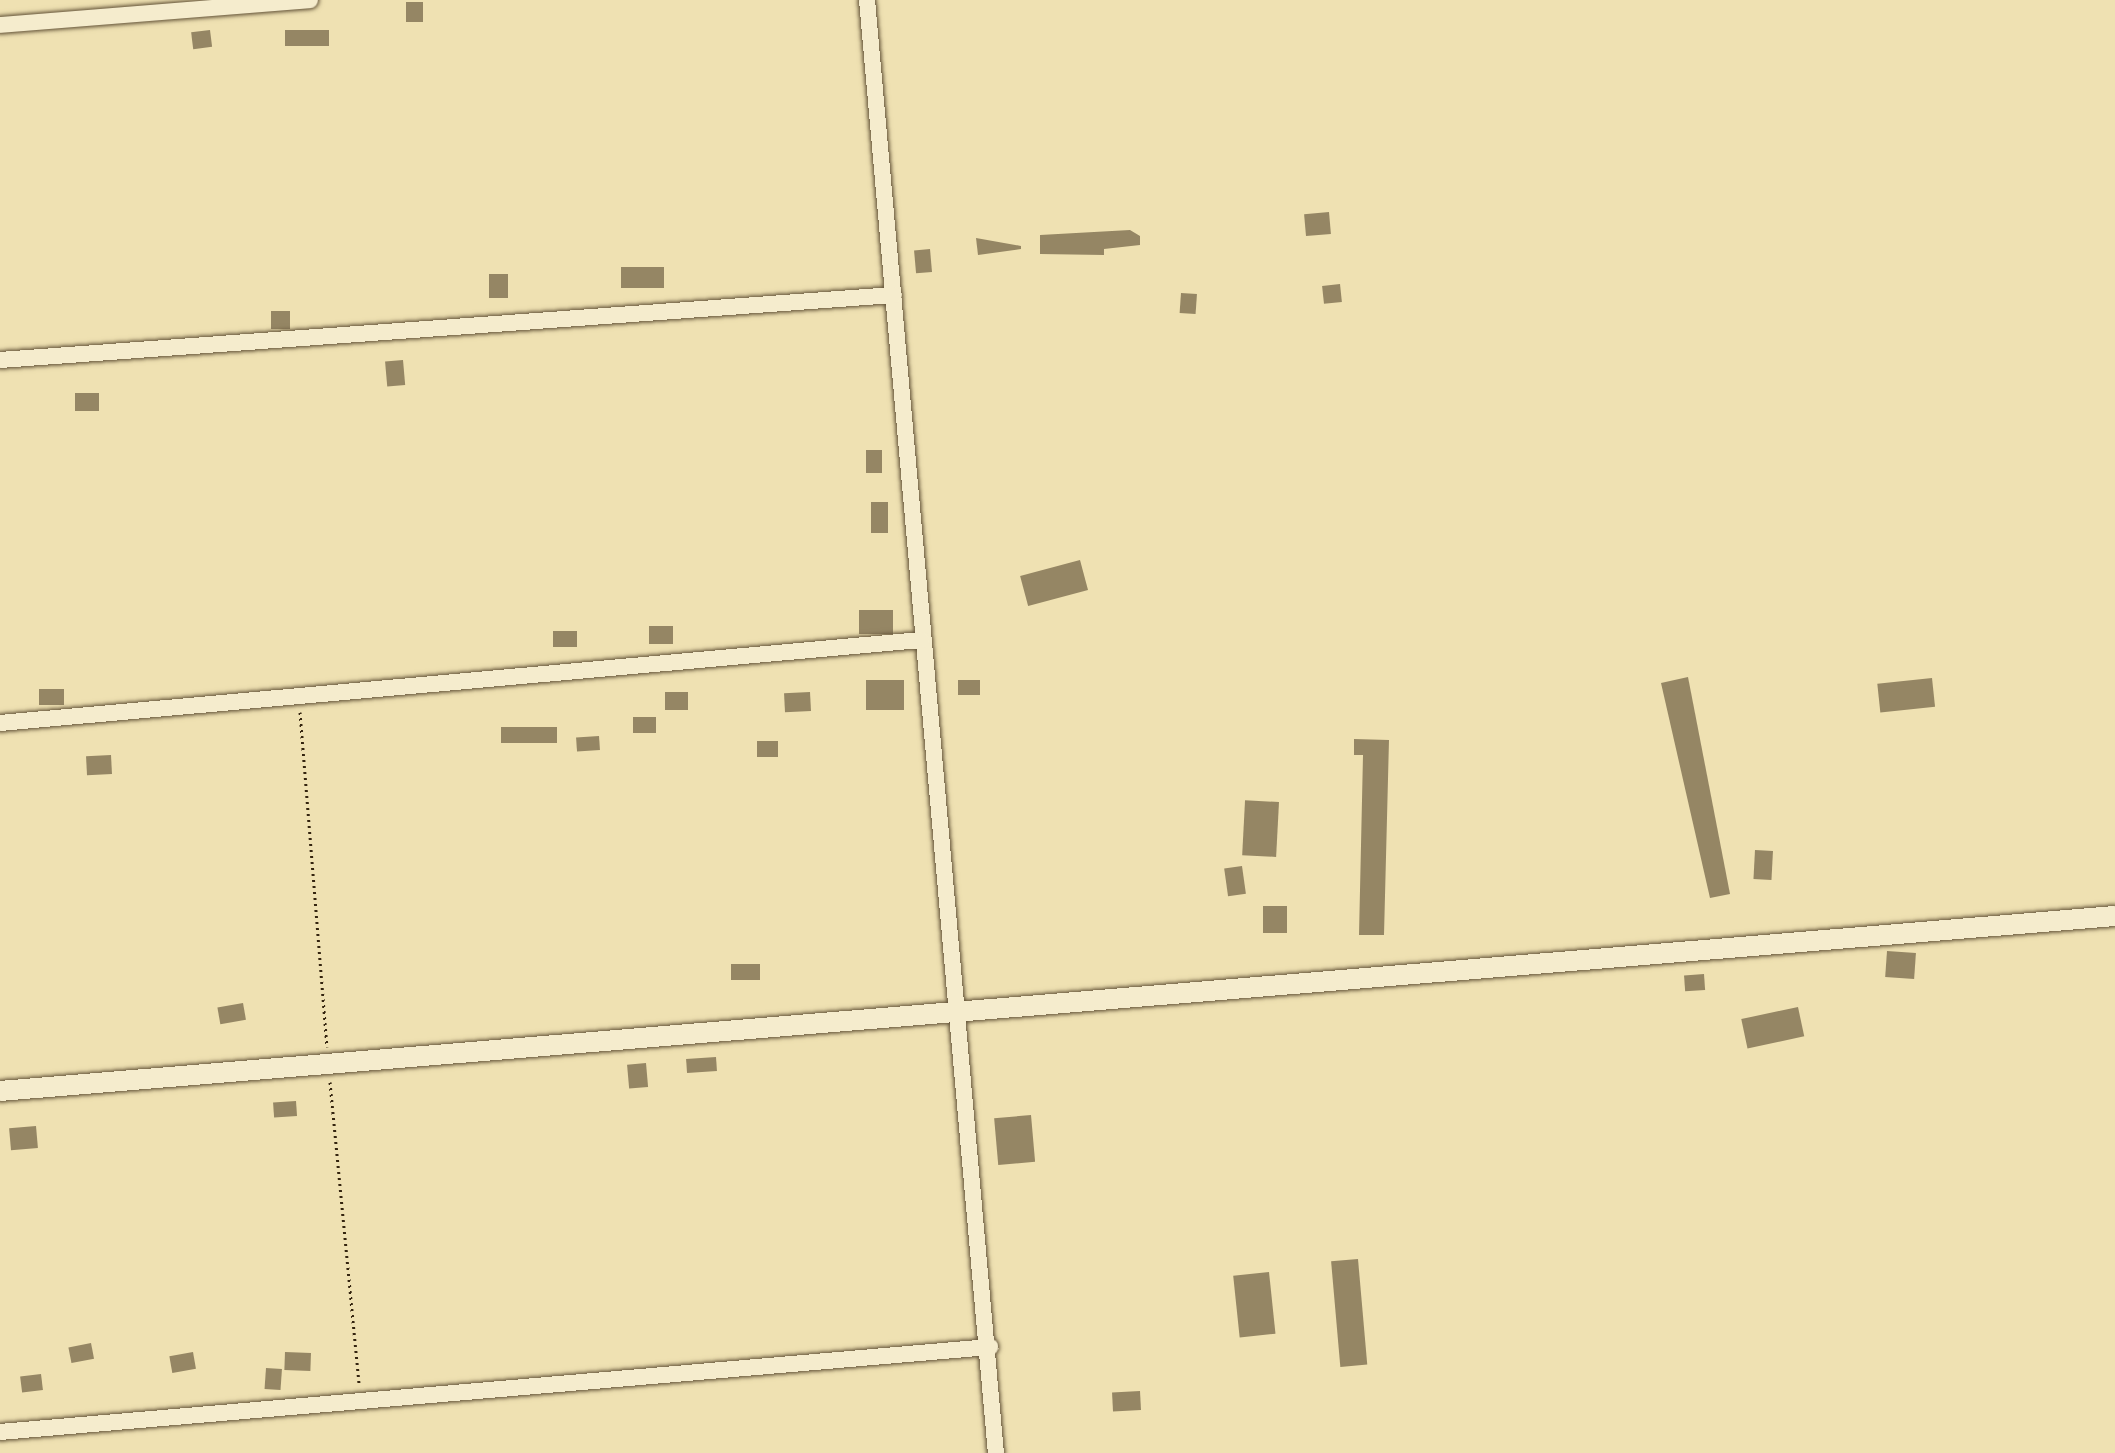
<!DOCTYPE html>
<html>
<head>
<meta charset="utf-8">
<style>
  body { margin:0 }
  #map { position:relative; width:2115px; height:1453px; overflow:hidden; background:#efe1b2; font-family:"EB Garamond",serif }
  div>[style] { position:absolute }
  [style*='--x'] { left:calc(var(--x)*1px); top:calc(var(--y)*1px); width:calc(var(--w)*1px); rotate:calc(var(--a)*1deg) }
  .building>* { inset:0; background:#958664; transform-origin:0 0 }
  .path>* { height:3px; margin-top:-1.5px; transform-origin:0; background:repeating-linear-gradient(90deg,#34240f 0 2px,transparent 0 6px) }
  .roads { filter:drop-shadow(0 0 2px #635338) drop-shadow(0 0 2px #635338) }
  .minor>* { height:16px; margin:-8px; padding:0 8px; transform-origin:8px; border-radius:8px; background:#f5eccd }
  .tertiary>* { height:20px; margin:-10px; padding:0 10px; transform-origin:10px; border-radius:10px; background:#f5eccd }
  span { translate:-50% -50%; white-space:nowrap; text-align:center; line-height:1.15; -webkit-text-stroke:7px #f5eccd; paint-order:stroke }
</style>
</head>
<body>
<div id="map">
  <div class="building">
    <div style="left:423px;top:2px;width:20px;height:17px;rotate:90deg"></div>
    <div style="left:210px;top:30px;width:17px;height:19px;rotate:83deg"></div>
    <div style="left:285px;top:30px;width:44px;height:16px"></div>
    <div style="left:1329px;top:212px;width:22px;height:25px;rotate:85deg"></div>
    <div style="clip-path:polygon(1130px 230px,1140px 236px,1140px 245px,1104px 249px,1104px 255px,1040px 254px,1040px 235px)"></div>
    <div style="clip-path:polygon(976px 238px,1021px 246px,1021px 249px,978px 255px)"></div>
    <div style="left:930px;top:249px;width:23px;height:16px;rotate:85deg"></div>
    <div style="left:621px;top:267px;width:43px;height:21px"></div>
    <div style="left:489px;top:274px;width:19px;height:24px"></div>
    <div style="left:1340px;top:284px;width:18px;height:18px;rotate:84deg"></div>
    <div style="left:1181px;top:293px;width:16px;height:20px;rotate:4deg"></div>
    <div style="left:271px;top:311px;width:19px;height:18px"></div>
    <div style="left:403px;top:360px;width:25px;height:18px;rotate:85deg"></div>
    <div style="left:99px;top:393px;width:18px;height:24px;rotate:90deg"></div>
    <div style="left:866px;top:450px;width:16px;height:23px"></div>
    <div style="left:888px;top:502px;width:31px;height:17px;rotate:90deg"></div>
    <div style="left:1080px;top:560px;width:31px;height:62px;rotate:75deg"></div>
    <div style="left:859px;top:610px;width:34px;height:24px"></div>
    <div style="left:673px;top:626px;width:18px;height:24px;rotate:90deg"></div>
    <div style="left:553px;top:631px;width:24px;height:16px"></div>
    <div style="clip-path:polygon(1688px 677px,1730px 894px,1710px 898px,1661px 683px)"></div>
    <div style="left:1932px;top:678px;width:29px;height:55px;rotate:84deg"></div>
    <div style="left:866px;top:680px;width:38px;height:30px"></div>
    <div style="left:958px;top:680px;width:22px;height:15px"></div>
    <div style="left:39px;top:689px;width:25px;height:16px"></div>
    <div style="left:665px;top:692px;width:23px;height:18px"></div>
    <div style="left:810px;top:692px;width:19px;height:26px;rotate:87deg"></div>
    <div style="left:633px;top:717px;width:23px;height:16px"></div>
    <div style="left:557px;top:727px;width:16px;height:56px;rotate:90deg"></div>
    <div style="left:599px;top:736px;width:14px;height:23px;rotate:86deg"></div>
    <div style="clip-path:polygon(1354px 739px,1389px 740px,1384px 935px,1359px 935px,1363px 755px,1354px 755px)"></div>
    <div style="left:757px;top:741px;width:21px;height:16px"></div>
    <div style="left:111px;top:755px;width:19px;height:25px;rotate:87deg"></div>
    <div style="left:1279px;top:802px;width:55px;height:34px;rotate:93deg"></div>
    <div style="left:1755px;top:850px;width:18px;height:29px;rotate:3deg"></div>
    <div style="left:1242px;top:866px;width:28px;height:18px;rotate:82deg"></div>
    <div style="left:1263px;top:906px;width:24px;height:27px"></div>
    <div style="left:1887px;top:951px;width:29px;height:26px;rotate:4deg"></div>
    <div style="left:731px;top:964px;width:29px;height:16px"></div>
    <div style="left:1704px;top:974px;width:16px;height:20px;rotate:86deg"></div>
    <div style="left:243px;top:1003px;width:17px;height:26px;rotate:80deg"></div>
    <div style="left:1798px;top:1007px;width:30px;height:58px;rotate:78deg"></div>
    <div style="left:716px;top:1057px;width:14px;height:30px;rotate:86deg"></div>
    <div style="left:646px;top:1063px;width:24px;height:19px;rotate:85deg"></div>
    <div style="left:296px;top:1101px;width:15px;height:23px;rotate:86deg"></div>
    <div style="left:1031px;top:1115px;width:47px;height:37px;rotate:85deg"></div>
    <div style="left:36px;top:1126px;width:22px;height:27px;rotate:85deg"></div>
    <div style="left:1358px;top:1259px;width:106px;height:27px;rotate:85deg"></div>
    <div style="left:1269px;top:1272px;width:62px;height:36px;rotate:84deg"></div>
    <div style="left:91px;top:1343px;width:16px;height:23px;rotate:79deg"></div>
    <div style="left:193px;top:1352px;width:17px;height:24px;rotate:80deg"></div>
    <div style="left:285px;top:1352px;width:26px;height:18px;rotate:2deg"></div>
    <div style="left:266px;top:1368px;width:16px;height:21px;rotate:4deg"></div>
    <div style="left:41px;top:1374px;width:16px;height:21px;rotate:83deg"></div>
    <div style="left:1140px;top:1391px;width:19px;height:28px;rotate:87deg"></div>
  </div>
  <div class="path">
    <div style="--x:300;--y:712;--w:336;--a:85.4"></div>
    <div style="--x:330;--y:1082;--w:304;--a:84.5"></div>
  </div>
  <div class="roads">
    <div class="minor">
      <div style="--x:867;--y:0;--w:1459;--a:84.93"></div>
      <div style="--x:0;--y:25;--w:311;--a:-4.6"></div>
      <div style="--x:0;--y:360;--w:896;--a:-4.16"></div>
      <div style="--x:0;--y:723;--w:925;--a:-5.15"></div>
      <div style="--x:0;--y:1432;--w:994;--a:-4.91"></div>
    </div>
    <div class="tertiary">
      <div style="--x:0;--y:1091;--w:2122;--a:-4.73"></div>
    </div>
  </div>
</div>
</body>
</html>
